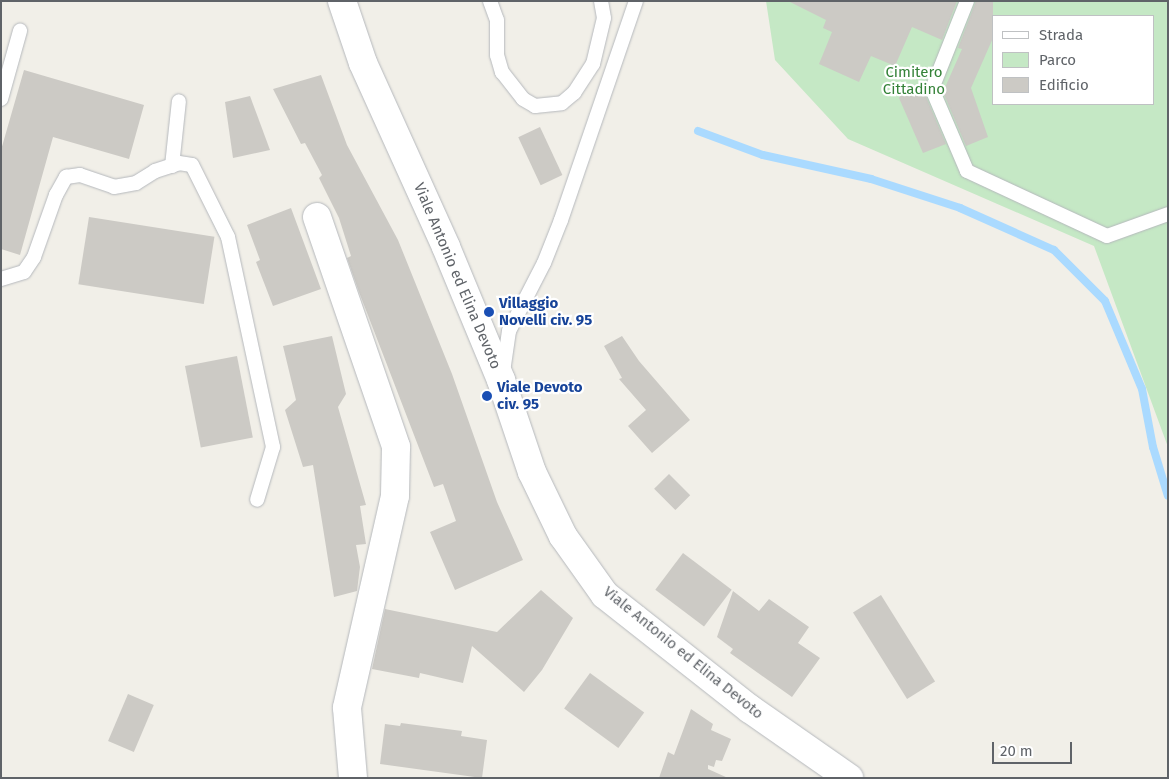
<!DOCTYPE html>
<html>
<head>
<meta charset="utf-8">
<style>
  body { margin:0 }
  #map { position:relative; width:1169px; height:779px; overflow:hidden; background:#f1efe8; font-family:"Fira Sans",sans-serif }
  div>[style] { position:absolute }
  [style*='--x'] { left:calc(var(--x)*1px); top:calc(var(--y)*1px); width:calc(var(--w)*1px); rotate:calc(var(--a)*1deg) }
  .green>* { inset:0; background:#c5e8c5 }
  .stream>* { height:8px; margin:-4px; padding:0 4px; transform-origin:4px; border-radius:4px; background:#aadaff }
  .building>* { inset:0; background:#cccac5; transform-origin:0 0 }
  .roads { filter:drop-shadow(0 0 1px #b5b8bc) drop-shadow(0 0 1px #b5b8bc) }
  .service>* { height:14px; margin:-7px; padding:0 7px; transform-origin:7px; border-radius:7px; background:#fff }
  .minor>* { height:28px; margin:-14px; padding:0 14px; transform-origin:14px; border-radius:14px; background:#fff }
  .tertiary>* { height:28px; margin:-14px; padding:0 14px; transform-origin:14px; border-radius:14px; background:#fff }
  .dots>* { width:14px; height:14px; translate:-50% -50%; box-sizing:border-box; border:2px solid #fff; border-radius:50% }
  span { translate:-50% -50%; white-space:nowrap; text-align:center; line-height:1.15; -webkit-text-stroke:4.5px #fff; paint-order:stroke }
  .park-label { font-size:15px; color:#348238 }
  .street-label { font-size:15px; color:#5f6368 }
  .transit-label { font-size:15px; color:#164399; font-weight:700 }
  .left { translate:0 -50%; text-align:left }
  .frame { position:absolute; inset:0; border:2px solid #5f6368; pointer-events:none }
  .legend { position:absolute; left:992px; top:15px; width:162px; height:90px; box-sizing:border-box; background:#fff; border:1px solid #bfc1c3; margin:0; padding:6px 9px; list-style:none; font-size:15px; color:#5f6368 }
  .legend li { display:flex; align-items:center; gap:10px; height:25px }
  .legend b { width:25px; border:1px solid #bfc1c3 }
  .scale { position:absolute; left:992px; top:742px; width:80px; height:22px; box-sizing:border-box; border:2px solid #5f6368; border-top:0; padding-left:6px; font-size:15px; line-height:18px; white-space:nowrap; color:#5f6368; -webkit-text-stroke:4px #fff; paint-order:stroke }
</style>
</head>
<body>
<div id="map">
  <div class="green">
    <div style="clip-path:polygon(evenodd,766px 1px,1168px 1px,1168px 447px,1094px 246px,848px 139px,775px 60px,766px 1px,993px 16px,1153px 16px,1153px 104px,993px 104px,993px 16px)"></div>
  </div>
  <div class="stream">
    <div style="--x:698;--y:131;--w:69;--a:20.3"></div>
    <div style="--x:763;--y:155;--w:111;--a:12.5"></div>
    <div style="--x:871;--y:179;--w:94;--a:18"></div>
    <div style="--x:960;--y:208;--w:103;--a:24.1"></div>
    <div style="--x:1054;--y:250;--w:72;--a:45"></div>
    <div style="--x:1105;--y:301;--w:95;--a:67.2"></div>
    <div style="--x:1142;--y:389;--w:59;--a:79.3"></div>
    <div style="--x:1153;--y:447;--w:51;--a:73"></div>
  </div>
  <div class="building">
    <div style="clip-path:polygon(788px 1px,957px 1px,942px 40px,912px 27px,895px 66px,871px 56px,859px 82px,819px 64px,832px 32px,823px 28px,826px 20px)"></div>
    <div style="clip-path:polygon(976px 1px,993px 1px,993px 38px,971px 88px,988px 137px,966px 146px,943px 92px,962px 49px,958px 48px)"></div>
    <div style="clip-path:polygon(24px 70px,144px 105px,129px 159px,53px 137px,20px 255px,1px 249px,1px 150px)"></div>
    <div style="clip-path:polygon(321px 75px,347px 145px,398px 240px,452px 374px,497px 502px,523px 560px,455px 590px,430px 532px,456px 521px,443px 484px,434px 487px,359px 292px,347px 258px,351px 256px,339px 218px,319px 178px,322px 175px,305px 143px,301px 144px,273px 89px)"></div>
    <div style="clip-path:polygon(906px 84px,924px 92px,946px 144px,923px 153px,899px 98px)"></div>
    <div style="clip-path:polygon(250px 96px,270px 150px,233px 158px,225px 102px)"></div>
    <div style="left:540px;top:127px;width:53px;height:24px;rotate:65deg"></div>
    <div style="clip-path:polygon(291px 208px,321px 289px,273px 306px,256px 262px,260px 260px,247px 225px)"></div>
    <div style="left:89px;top:217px;width:127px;height:68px;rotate:9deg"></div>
    <div style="clip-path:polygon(332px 336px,346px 394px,338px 407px,366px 505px,360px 506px,366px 544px,356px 545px,360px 567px,357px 591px,334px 597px,313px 465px,303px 467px,285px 410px,296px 400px,283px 346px)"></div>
    <div style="clip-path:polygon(622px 336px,639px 361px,690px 420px,652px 453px,628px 426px,646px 410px,619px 379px,622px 378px,604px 346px)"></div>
    <div style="left:237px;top:356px;width:83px;height:53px;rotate:79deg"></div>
    <div style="left:669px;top:474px;width:30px;height:21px;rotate:45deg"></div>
    <div style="left:683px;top:553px;width:61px;height:46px;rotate:37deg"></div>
    <div style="clip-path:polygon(541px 590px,573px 618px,542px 670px,524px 692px,472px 646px,463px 683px,420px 673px,419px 678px,372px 669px,385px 609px,497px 632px)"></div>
    <div style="clip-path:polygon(733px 591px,759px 611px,769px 599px,809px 627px,798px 643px,820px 658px,792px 697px,730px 653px,733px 649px,717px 637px)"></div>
    <div style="left:881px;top:595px;width:102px;height:33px;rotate:58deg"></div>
    <div style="left:590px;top:673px;width:67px;height:44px;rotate:36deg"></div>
    <div style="left:128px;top:694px;width:28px;height:51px;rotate:23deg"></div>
    <div style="clip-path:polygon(691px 709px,713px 724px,711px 730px,731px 739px,722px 761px,716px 760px,714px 767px,708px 765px,708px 769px,728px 778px,659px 778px,668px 752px,674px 755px)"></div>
    <div style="clip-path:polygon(401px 723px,462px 731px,461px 736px,487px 740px,482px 778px,380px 764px,385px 724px,400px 726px)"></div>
  </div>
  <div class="roads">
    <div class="service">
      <div style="--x:490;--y:1;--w:20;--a:70"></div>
      <div style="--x:497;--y:20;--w:35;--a:90"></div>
      <div style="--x:497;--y:55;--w:18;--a:74"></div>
      <div style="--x:502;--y:72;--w:34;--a:52"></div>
      <div style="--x:523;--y:99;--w:14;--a:30"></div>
      <div style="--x:535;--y:106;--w:27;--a:-6"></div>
      <div style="--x:562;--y:103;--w:16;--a:-40"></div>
      <div style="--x:574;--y:93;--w:35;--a:-57"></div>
      <div style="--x:593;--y:64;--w:47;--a:-76.6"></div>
      <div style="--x:604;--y:18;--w:17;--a:-100"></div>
      <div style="--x:967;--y:1;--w:95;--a:111.7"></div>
      <div style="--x:932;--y:89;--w:89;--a:66.9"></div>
      <div style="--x:967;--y:171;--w:154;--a:24.9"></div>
      <div style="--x:1107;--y:236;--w:65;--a:-19.8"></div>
      <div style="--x:1;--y:99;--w:71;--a:-74.4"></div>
      <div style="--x:172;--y:166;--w:65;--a:-83.9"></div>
      <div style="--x:1;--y:279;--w:24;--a:-17"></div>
      <div style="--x:24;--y:272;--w:18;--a:-56"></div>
      <div style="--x:34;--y:257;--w:66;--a:-70.5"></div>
      <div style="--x:56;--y:195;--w:21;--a:-61"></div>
      <div style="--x:66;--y:177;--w:14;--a:-8"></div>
      <div style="--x:80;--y:175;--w:36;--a:19"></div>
      <div style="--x:114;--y:187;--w:22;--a:-10"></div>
      <div style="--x:136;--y:183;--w:22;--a:-32"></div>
      <div style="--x:155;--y:171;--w:25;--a:-18"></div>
      <div style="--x:179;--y:163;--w:13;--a:9"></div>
      <div style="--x:192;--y:165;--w:80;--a:63.4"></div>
      <div style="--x:228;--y:237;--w:215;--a:77.9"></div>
      <div style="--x:273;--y:447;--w:55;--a:106.8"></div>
      <div style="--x:503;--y:372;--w:41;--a:-81.7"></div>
      <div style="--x:509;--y:331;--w:76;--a:-62.8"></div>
      <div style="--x:544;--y:263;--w:46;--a:-68.4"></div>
      <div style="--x:561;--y:220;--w:231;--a:-71.1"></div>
    </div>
    <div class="minor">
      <div style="--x:317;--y:217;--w:243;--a:71"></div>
      <div style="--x:396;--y:447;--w:49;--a:91.2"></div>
      <div style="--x:395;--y:496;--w:217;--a:102.8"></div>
      <div style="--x:347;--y:708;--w:70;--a:85.1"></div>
    </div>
    <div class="tertiary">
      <div style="--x:342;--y:1;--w:65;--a:71.3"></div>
      <div style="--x:363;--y:63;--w:202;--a:65.7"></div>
      <div style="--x:446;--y:247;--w:144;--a:67.5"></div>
      <div style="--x:501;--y:380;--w:97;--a:71.4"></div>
      <div style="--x:532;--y:472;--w:71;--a:64.2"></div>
      <div style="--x:563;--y:536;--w:72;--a:54.6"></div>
      <div style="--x:605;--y:595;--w:184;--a:38.2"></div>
      <div style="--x:750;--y:709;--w:121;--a:34.9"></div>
    </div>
  </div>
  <div class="dots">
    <div style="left:489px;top:312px;background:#1a4fb4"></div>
    <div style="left:487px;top:396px;background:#1a4fb4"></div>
  </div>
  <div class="park-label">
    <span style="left:914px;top:81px">Cimitero<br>Cittadino</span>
  </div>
  <div class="street-label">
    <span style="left:457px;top:276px;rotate:67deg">Viale Antonio ed Elina Devoto</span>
    <span style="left:683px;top:653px;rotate:39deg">Viale Antonio ed Elina Devoto</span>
  </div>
  <div class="transit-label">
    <span class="left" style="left:499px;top:312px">Villaggio<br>Novelli civ. 95</span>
    <span class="left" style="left:497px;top:396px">Viale Devoto<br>civ. 95</span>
  </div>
  <div class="frame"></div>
  <ul class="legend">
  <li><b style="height:6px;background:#fff"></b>Strada</li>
  <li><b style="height:14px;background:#c5e8c5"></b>Parco</li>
  <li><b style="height:14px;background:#cccac5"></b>Edificio</li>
  </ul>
  <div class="scale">20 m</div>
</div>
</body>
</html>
